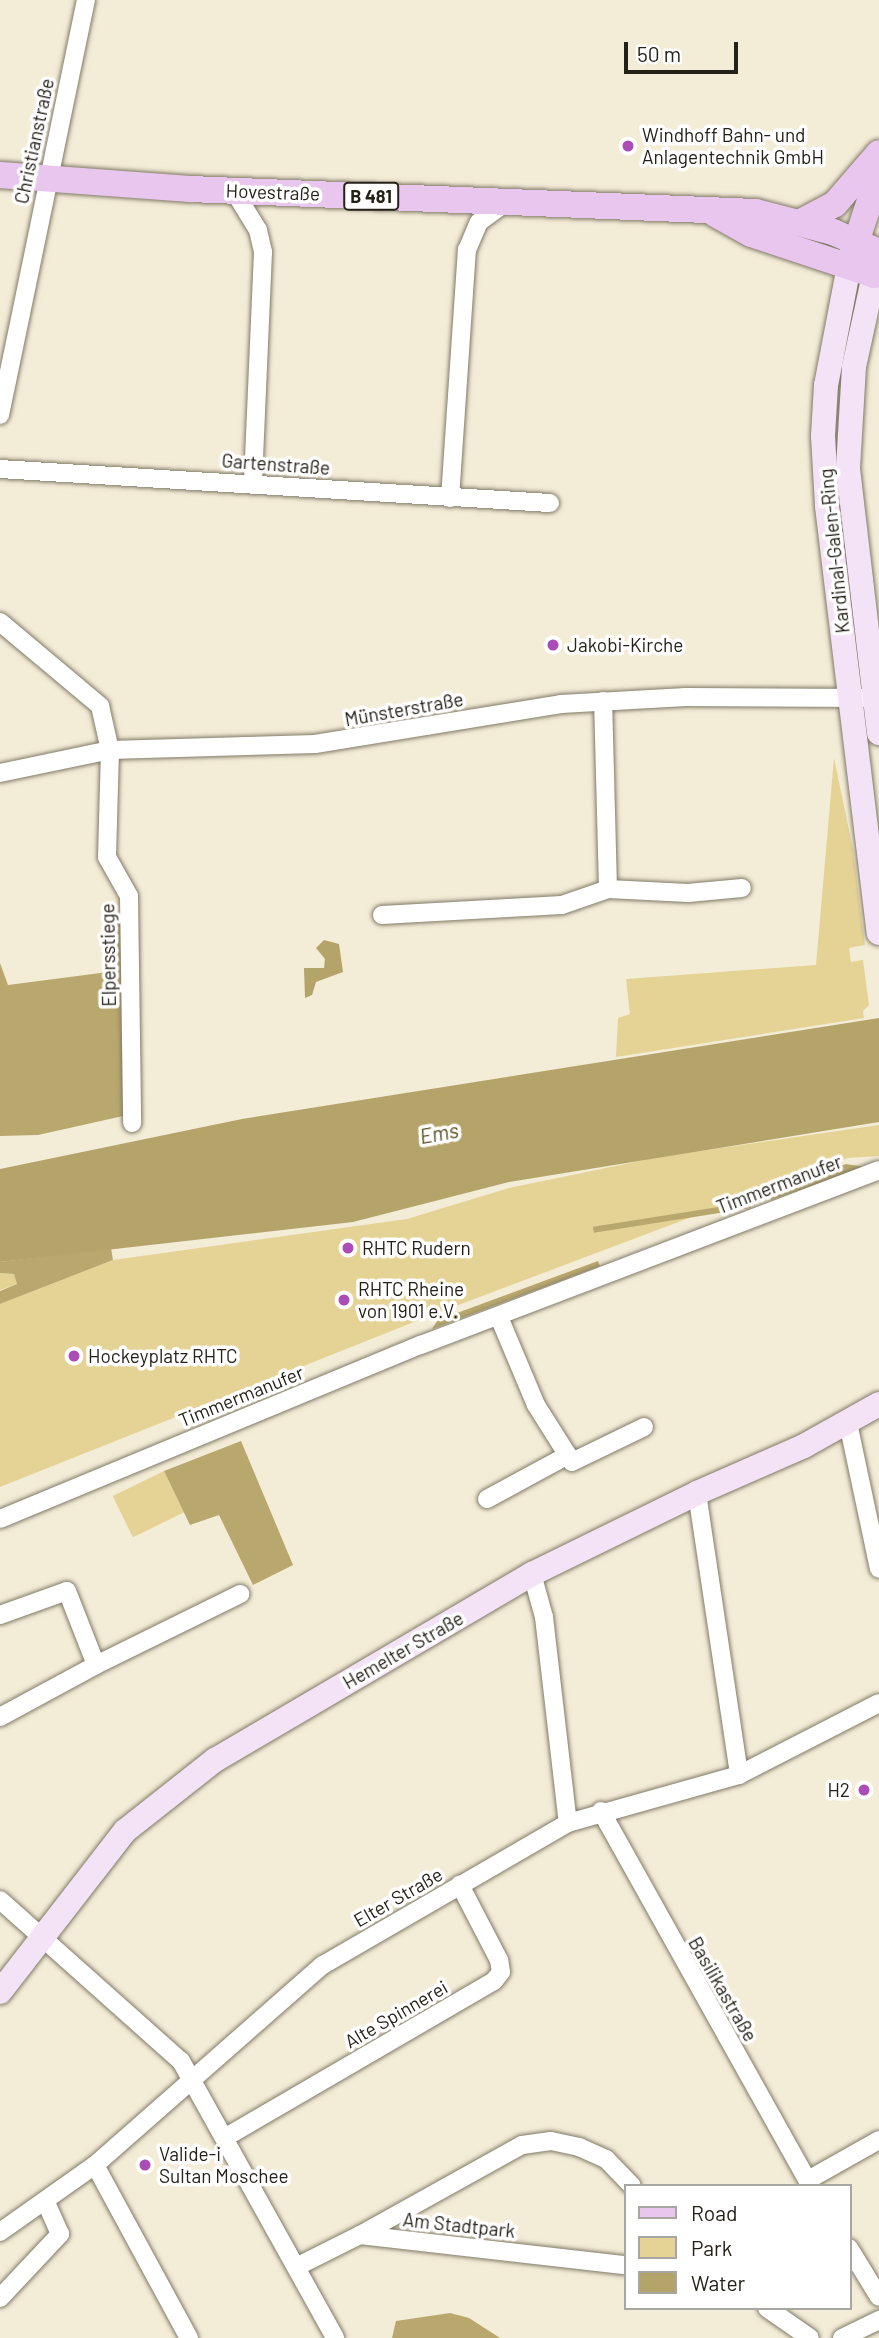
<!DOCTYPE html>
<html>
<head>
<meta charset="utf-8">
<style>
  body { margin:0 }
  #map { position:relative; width:879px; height:2338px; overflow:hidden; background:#f3ecd7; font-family:Barlow,sans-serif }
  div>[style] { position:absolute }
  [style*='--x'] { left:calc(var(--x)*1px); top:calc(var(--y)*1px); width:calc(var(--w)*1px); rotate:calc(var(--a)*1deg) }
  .green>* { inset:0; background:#e5d396; transform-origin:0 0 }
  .forest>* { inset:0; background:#b9a86d; transform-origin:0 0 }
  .water>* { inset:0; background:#b5a469 }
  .roads { filter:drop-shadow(0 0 2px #807a67) drop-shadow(0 0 2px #807a67) }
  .minor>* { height:18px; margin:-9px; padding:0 9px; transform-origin:9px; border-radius:9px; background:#fff }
  .secondary>* { height:24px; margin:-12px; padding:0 12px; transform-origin:12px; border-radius:12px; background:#f4e2f6 }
  .primary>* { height:26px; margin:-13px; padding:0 13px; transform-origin:13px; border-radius:13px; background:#e9c6ed }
  .dots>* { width:19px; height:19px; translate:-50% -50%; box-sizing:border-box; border:4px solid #fff; border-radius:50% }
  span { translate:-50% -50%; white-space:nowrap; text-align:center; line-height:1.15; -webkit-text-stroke:7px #fff; paint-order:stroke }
  .shield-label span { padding:2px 5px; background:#fff; border:2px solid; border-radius:5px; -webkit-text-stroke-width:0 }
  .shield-label { font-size:18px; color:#242119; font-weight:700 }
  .poi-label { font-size:19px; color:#242119 }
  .left { translate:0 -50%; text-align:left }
  .right { translate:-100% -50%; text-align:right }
  .street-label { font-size:19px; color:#242119 }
  .water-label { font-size:21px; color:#5a4d1e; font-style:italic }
  .legend { position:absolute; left:624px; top:2184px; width:228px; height:126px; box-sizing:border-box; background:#fff; border:2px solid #a7a6a3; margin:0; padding:9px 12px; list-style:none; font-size:21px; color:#242119 }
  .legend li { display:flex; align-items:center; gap:14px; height:35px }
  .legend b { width:35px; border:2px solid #a7a6a3 }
  .scale { position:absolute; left:624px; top:42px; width:114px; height:32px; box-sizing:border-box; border:4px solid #242119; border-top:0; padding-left:9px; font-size:21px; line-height:24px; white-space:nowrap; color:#242119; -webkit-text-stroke:5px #fff; paint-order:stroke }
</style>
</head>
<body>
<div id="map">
  <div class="green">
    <div style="clip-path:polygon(834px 758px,853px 849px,865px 945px,849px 948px,851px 962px,863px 960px,869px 1005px,863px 1011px,864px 1018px,616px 1057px,618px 1018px,630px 1014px,626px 979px,816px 965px)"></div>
    <div style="clip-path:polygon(879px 1125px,879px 1156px,848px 1158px,424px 1318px,0 1487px,0 1304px,113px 1260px,407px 1219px,509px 1188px,659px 1157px)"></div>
    <div style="clip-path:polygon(0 1273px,14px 1274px,17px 1284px,0 1290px)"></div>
    <div style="left:164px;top:1471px;width:46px;height:57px;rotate:64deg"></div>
  </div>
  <div class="forest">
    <div style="clip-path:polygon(125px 917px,123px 1116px,38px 1135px,0 1136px,0 963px,8px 985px,116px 971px,117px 921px)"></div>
    <div style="clip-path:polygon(846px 1164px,865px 1167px,771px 1200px,770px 1193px)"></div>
    <div style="left:750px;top:1202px;width:6px;height:159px;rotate:81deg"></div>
    <div style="clip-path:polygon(111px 1248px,113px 1260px,0 1304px,0 1291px,17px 1284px,14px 1274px,0 1273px,0 1262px)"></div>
    <div style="clip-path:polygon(598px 1261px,600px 1266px,432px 1329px,438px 1320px)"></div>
    <div style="clip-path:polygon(241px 1441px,293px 1565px,253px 1585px,219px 1515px,190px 1525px,164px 1471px)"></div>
    <div style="clip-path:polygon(450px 2313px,469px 2318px,500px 2338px,392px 2338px,396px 2321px)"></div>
  </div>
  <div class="water">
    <div style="clip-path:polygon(324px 940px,339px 944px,343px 972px,316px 982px,312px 995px,305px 998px,304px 968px,324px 968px,325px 959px,316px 948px)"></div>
    <div style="clip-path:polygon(879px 1018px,879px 1122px,509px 1182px,353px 1222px,0 1262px,0 1169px,242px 1119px)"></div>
  </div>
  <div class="roads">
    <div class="minor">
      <div style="--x:234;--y:191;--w:46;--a:58.4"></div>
      <div style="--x:258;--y:230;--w:23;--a:77"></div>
      <div style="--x:263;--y:252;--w:231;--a:92.5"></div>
      <div style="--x:0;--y:415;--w:424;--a:-78.3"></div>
      <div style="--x:0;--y:469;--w:551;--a:3.54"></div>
      <div style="--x:450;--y:498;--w:249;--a:-86.1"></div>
      <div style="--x:467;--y:250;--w:30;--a:-67"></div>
      <div style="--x:479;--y:222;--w:36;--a:-36"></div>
      <div style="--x:0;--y:622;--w:131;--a:40"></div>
      <div style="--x:100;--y:706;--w:45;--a:77.2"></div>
      <div style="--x:110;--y:750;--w:107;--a:91.6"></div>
      <div style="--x:107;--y:857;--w:45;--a:60.6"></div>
      <div style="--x:129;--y:896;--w:227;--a:89.2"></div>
      <div style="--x:0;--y:773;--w:112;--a:-11.8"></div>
      <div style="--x:110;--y:750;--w:205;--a:-1.7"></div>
      <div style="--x:315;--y:744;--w:249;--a:-9.2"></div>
      <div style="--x:561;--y:704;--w:125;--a:-3.2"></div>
      <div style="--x:686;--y:697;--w:176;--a:0.3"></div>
      <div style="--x:608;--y:889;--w:80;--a:2.9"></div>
      <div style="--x:688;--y:893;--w:54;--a:-5.3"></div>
      <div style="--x:382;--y:915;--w:180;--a:-3.2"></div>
      <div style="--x:562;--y:905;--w:49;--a:-19.2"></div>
      <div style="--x:608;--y:889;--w:188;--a:-91.5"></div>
      <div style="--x:499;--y:1317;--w:95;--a:67.2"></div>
      <div style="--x:536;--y:1405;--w:67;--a:57.7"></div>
      <div style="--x:572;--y:1462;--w:80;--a:-25.9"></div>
      <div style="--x:848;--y:1423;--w:149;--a:78"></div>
      <div style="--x:697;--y:1493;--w:285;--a:81.5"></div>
      <div style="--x:487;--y:1499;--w:92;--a:-28.5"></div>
      <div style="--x:0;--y:1519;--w:456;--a:-22.5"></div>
      <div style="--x:421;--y:1345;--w:490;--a:-20.9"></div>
      <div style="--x:532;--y:1574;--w:45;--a:74.4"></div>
      <div style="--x:544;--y:1617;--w:207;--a:83.4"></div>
      <div style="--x:0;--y:1615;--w:71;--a:-19.7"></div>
      <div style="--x:67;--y:1591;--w:79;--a:68.6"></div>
      <div style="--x:96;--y:1665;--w:161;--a:-26.2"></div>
      <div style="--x:0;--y:1717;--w:109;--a:-28.4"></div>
      <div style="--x:601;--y:1811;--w:430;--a:60.8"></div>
      <div style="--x:0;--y:1900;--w:242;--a:41.7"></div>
      <div style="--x:181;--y:2061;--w:317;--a:60.9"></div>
      <div style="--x:226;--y:2137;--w:310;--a:-30.2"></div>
      <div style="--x:494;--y:1981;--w:11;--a:-52"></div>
      <div style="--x:501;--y:1972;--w:12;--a:-99"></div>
      <div style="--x:499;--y:1960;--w:85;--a:-117.5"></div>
      <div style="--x:95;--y:2165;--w:197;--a:61.5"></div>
      <div style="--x:808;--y:2180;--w:81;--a:-29.4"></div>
      <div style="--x:0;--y:2232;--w:116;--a:-35.2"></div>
      <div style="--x:95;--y:2165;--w:303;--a:-41.3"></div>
      <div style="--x:323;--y:1965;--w:283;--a:-30.1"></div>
      <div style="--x:568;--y:1823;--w:178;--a:-15.7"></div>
      <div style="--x:739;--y:1775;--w:157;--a:-27.2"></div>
      <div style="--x:360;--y:2235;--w:185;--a:-29.1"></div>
      <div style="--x:522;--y:2145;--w:29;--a:-8"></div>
      <div style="--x:551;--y:2141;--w:29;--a:12"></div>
      <div style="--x:579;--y:2147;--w:30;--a:24"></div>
      <div style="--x:606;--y:2159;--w:37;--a:46"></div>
      <div style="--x:849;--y:2248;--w:57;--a:58.5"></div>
      <div style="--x:296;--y:2267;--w:72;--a:-26.6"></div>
      <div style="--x:360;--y:2235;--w:267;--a:6.5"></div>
      <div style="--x:0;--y:2298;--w:88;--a:-46.8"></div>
      <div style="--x:60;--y:2234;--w:35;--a:-114"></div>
      <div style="--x:767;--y:2308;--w:52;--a:34.9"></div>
      <div style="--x:842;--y:2338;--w:41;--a:-25.9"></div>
    </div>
    <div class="secondary">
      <div style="--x:849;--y:266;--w:121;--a:100.9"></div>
      <div style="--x:826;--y:385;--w:51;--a:93.4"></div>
      <div style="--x:823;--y:436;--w:70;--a:86.7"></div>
      <div style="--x:827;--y:506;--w:430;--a:83.1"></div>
      <div style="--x:874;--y:275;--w:94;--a:102.3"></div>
      <div style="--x:854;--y:367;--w:102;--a:93.4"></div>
      <div style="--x:848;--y:469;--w:266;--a:83.3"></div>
      <div style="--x:0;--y:1992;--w:204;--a:-52.2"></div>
      <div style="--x:125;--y:1831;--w:115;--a:-38.3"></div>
      <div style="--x:215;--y:1760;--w:368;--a:-30.4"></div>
      <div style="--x:532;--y:1574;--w:184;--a:-26.1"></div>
      <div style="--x:697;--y:1493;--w:117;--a:-23.7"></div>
      <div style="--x:804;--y:1446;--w:86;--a:-29.2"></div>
    </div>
    <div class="primary">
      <div style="--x:0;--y:175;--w:191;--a:4.2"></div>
      <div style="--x:190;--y:189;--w:566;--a:2.33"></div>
      <div style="--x:756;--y:212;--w:80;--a:14.6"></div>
      <div style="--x:833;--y:232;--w:50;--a:23.5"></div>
      <div style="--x:715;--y:214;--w:41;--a:29.1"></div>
      <div style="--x:751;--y:234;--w:130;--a:18.4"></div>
      <div style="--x:874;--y:275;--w:17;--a:-73"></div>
      <div style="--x:801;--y:222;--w:38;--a:-28"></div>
      <div style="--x:835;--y:204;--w:67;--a:-49.2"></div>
      <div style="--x:851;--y:258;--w:89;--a:-71.8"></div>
    </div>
  </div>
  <div class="dots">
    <div style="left:628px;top:146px;background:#ab4db6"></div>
    <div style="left:553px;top:645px;background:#ab4db6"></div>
    <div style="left:348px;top:1248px;background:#ab4db6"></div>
    <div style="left:344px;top:1300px;background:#ab4db6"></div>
    <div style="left:74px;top:1356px;background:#ab4db6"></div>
    <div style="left:864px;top:1790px;background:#ab4db6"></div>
    <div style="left:145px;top:2165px;background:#ab4db6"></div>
  </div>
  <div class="shield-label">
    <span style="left:371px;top:196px">B 481</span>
  </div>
  <div class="poi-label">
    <span class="left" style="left:642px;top:146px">Windhoff Bahn- und<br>Anlagentechnik GmbH</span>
    <span class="left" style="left:567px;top:645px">Jakobi-Kirche</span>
    <span class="left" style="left:362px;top:1248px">RHTC Rudern</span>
    <span class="left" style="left:358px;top:1300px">RHTC Rheine<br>von 1901 e.V.</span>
    <span class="left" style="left:88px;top:1356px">Hockeyplatz RHTC</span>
    <span class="right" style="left:850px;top:1790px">H2</span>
    <span class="left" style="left:159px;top:2165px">Valide-i<br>Sultan Moschee</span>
  </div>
  <div class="street-label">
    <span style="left:34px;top:141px;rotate:-78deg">Christianstraße</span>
    <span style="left:273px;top:192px;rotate:2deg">Hovestraße</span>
    <span style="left:276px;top:464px;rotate:4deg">Gartenstraße</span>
    <span style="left:834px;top:551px;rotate:-96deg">Kardinal-Galen-Ring</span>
    <span style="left:404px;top:709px;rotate:-10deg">Münsterstraße</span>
    <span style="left:108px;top:955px;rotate:-91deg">Elpersstiege</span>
    <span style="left:779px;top:1184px;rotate:-21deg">Timmermanufer</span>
    <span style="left:241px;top:1396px;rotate:-22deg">Timmermanufer</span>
    <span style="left:403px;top:1650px;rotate:-30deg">Hemelter Straße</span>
    <span style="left:398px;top:1897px;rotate:-30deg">Elter Straße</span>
    <span style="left:723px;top:1989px;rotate:60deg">Basilikastraße</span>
    <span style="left:396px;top:2014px;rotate:-30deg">Alte Spinnerei</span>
    <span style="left:459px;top:2225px;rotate:6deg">Am Stadtpark</span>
  </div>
  <div class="water-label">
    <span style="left:439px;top:1133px;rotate:-10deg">Ems</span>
  </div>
  <ul class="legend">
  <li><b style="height:9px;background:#e9c6ed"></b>Road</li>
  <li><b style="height:19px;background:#e5d396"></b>Park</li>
  <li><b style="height:19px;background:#b5a469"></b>Water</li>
  </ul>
  <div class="scale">50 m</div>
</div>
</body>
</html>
